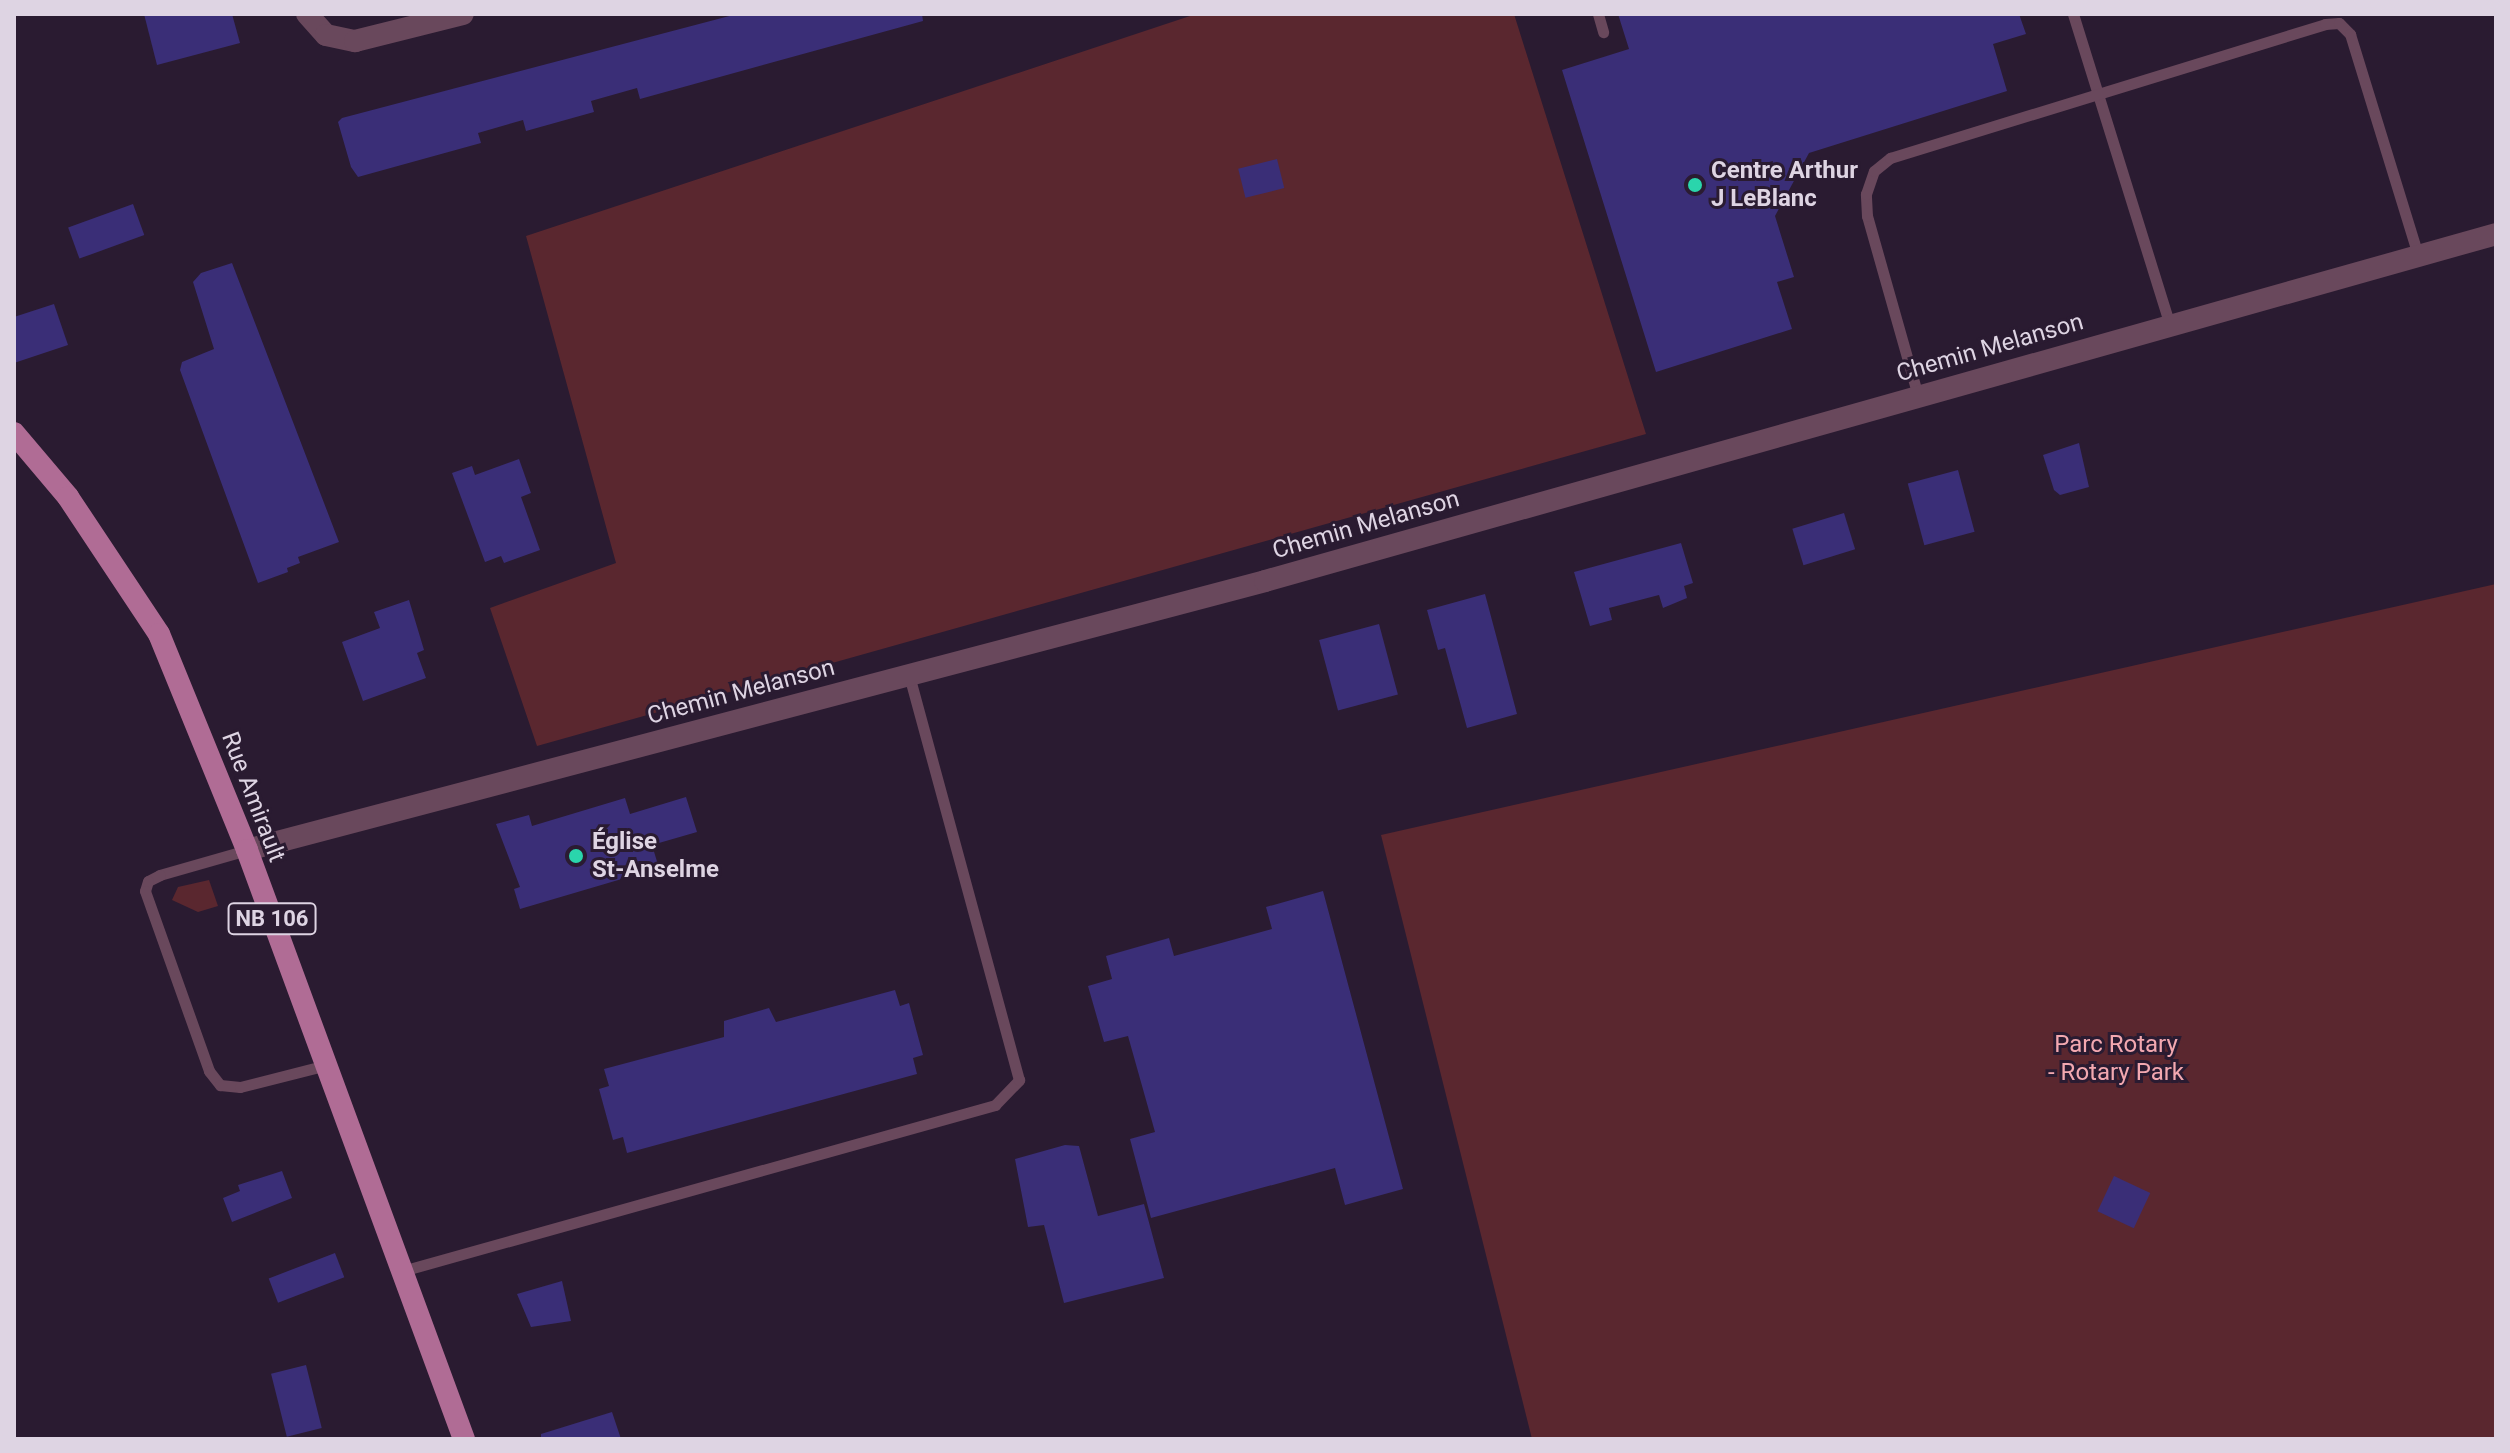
<!DOCTYPE html>
<html>
<head>
<meta charset="utf-8">
<style>
  body { margin:0 }
  #map { position:relative; width:2510px; height:1453px; overflow:hidden; background:#2a1b31; font-family:Roboto,sans-serif }
  div>[style] { position:absolute }
  [style*='--x'] { left:calc(var(--x)*1px); top:calc(var(--y)*1px); width:calc(var(--w)*1px); rotate:calc(var(--a)*1deg) }
  .green>* { inset:0; background:#5a272f }
  .building>* { inset:0; background:#3a2e77; transform-origin:0 0 }
  .service>* { height:11px; margin:-5.5px; padding:0 5.5px; transform-origin:5.5px; border-radius:5.5px; background:#69485c }
  .minor>* { height:22px; margin:-11px; padding:0 11px; transform-origin:11px; border-radius:11px; background:#69485c }
  .tertiary>* { height:22px; margin:-11px; padding:0 11px; transform-origin:11px; border-radius:11px; background:#69485c }
  .primary>* { height:22px; margin:-11px; padding:0 11px; transform-origin:11px; border-radius:11px; background:#b06c95 }
  .dots>* { width:22px; height:22px; translate:-50% -50%; box-sizing:border-box; border:4px solid #2a1b31; border-radius:50% }
  span { translate:-50% -50%; white-space:nowrap; text-align:center; line-height:1.15; -webkit-text-stroke:6px #2a1b31; paint-order:stroke }
  .shield-label span { padding:2px 6px; background:#2a1b31; border:2px solid; border-radius:6px; -webkit-text-stroke-width:0 }
  .shield-label { font-size:22px; color:#ded4e3; font-weight:700 }
  .poi-label { font-size:24px; color:#ded4e3; font-weight:700 }
  .left { translate:0 -50%; text-align:left }
  .street-label { font-size:24px; color:#ded4e3 }
  .park-label { font-size:24px; color:#f3a8b0 }
  .frame { position:absolute; inset:0; border:16px solid #ded4e3; pointer-events:none }
</style>
</head>
<body>
<div id="map">
  <div class="green">
    <div style="clip-path:polygon(1196px 14px,1514px 14px,1646px 434px,537px 746px,490px 608px,616px 563px,526px 236px)"></div>
    <div style="clip-path:polygon(2496px 584px,2496px 1439px,1532px 1439px,1381px 835px)"></div>
    <div style="clip-path:polygon(209px 880px,218px 906px,198px 912px,172px 900px,178px 887px)"></div>
  </div>
  <div class="building">
    <div style="clip-path:polygon(144px 14px,232px 14px,240px 43px,157px 65px)"></div>
    <div style="clip-path:polygon(737px 14px,922px 14px,923px 21px,640px 99px,637px 88px,591px 101px,594px 112px,526px 131px,523px 120px,478px 133px,481px 143px,358px 177px,351px 167px,338px 122px,342px 118px)"></div>
    <div style="clip-path:polygon(1618px 14px,2019px 14px,2026px 34px,1993px 44px,2007px 91px,1809px 153px,1775px 216px,1794px 277px,1777px 282px,1792px 329px,1656px 372px,1562px 70px,1629px 49px)"></div>
    <div style="left:1277px;top:159px;width:30px;height:40px;rotate:76deg"></div>
    <div style="left:133px;top:204px;width:33px;height:69px;rotate:70deg"></div>
    <div style="clip-path:polygon(232px 263px,339px 542px,298px 557px,300px 563px,287px 568px,288px 572px,258px 583px,180px 370px,182px 362px,214px 349px,193px 282px,201px 273px)"></div>
    <div style="clip-path:polygon(54px 304px,68px 345px,14px 363px,14px 317px)"></div>
    <div style="clip-path:polygon(2079px 443px,2089px 487px,2060px 495px,2054px 490px,2043px 455px)"></div>
    <div style="clip-path:polygon(519px 459px,531px 493px,521px 497px,540px 550px,504px 563px,501px 556px,485px 562px,452px 473px,472px 466px,475px 475px)"></div>
    <div style="left:1958px;top:470px;width:64px;height:52px;rotate:75deg"></div>
    <div style="left:1844px;top:513px;width:38px;height:54px;rotate:73deg"></div>
    <div style="clip-path:polygon(1681px 543px,1693px 583px,1684px 586px,1687px 598px,1663px 608px,1659px 595px,1609px 608px,1612px 620px,1590px 626px,1574px 572px)"></div>
    <div style="clip-path:polygon(1485px 594px,1517px 714px,1467px 728px,1445px 648px,1438px 650px,1427px 610px)"></div>
    <div style="clip-path:polygon(409px 600px,424px 650px,417px 653px,426px 678px,363px 701px,342px 642px,380px 628px,374px 612px)"></div>
    <div style="left:1379px;top:624px;width:73px;height:62px;rotate:75deg"></div>
    <div style="clip-path:polygon(686px 797px,697px 832px,652px 845px,659px 868px,520px 909px,514px 889px,520px 887px,496px 824px,529px 815px,532px 826px,625px 798px,630px 814px)"></div>
    <div style="clip-path:polygon(1323px 891px,1403px 1189px,1345px 1205px,1335px 1168px,1151px 1218px,1130px 1139px,1155px 1132px,1128px 1036px,1104px 1042px,1088px 986px,1112px 979px,1106px 956px,1169px 938px,1174px 956px,1272px 929px,1266px 907px)"></div>
    <div style="clip-path:polygon(895px 990px,900px 1006px,909px 1003px,923px 1055px,913px 1058px,917px 1074px,627px 1153px,623px 1137px,613px 1140px,599px 1089px,609px 1086px,604px 1069px,724px 1037px,724px 1021px,769px 1008px,776px 1022px)"></div>
    <div style="clip-path:polygon(1065px 1145px,1079px 1146px,1098px 1216px,1144px 1204px,1164px 1278px,1064px 1303px,1044px 1225px,1028px 1227px,1015px 1159px)"></div>
    <div style="clip-path:polygon(282px 1171px,292px 1198px,232px 1222px,223px 1198px,240px 1191px,238px 1185px)"></div>
    <div style="left:2114px;top:1176px;width:40px;height:39px;rotate:25deg"></div>
    <div style="left:335px;top:1253px;width:26px;height:71px;rotate:69deg"></div>
    <div style="clip-path:polygon(562px 1281px,571px 1321px,531px 1327px,517px 1294px)"></div>
    <div style="left:306px;top:1365px;width:65px;height:36px;rotate:76deg"></div>
    <div style="clip-path:polygon(612px 1412px,621px 1439px,541px 1439px,541px 1434px)"></div>
  </div>
  <div class="service">
    <div style="--x:1598;--y:14;--w:19;--a:74"></div>
    <div style="--x:2073;--y:14;--w:324;--a:72.7"></div>
    <div style="--x:1918;--y:396;--w:187;--a:-105.8"></div>
    <div style="--x:1867;--y:216;--w:22;--a:-93"></div>
    <div style="--x:1866;--y:194;--w:24;--a:-71"></div>
    <div style="--x:1874;--y:171;--w:21;--a:-39"></div>
    <div style="--x:1890;--y:158;--w:455;--a:-17.1"></div>
    <div style="--x:2325;--y:24;--w:14;--a:-4"></div>
    <div style="--x:2339;--y:23;--w:16;--a:45"></div>
    <div style="--x:2350;--y:34;--w:231;--a:72.9"></div>
    <div style="--x:247;--y:850;--w:91;--a:164"></div>
    <div style="--x:160;--y:875;--w:13;--a:153"></div>
    <div style="--x:148;--y:881;--w:10;--a:107"></div>
    <div style="--x:145;--y:891;--w:191;--a:70.4"></div>
    <div style="--x:209;--y:1071;--w:18;--a:52"></div>
    <div style="--x:220;--y:1085;--w:20;--a:6"></div>
    <div style="--x:240;--y:1087;--w:90;--a:-14.2"></div>
    <div style="--x:402;--y:1271;--w:616;--a:-15.64"></div>
    <div style="--x:995;--y:1105;--w:35;--a:-46"></div>
    <div style="--x:1019;--y:1080;--w:420;--a:-105.2"></div>
  </div>
  <div class="minor">
    <div style="--x:307;--y:14;--w:28;--a:48"></div>
    <div style="--x:326;--y:35;--w:30;--a:12"></div>
    <div style="--x:355;--y:41;--w:111;--a:-14"></div>
  </div>
  <div class="tertiary">
    <div style="--x:247;--y:850;--w:1053;--a:-14.8"></div>
    <div style="--x:1265;--y:581;--w:1279;--a:-15.74"></div>
  </div>
  <div class="primary">
    <div style="--x:14;--y:433;--w:84;--a:49.8"></div>
    <div style="--x:68;--y:497;--w:164;--a:56.4"></div>
    <div style="--x:159;--y:634;--w:233;--a:67.8"></div>
    <div style="--x:247;--y:850;--w:628;--a:69.78"></div>
  </div>
  <div class="dots">
    <div style="left:1695px;top:185px;background:#2ad5ac"></div>
    <div style="left:576px;top:856px;background:#2ad5ac"></div>
  </div>
  <div class="shield-label">
    <span style="left:272px;top:919px">NB 106</span>
  </div>
  <div class="poi-label">
    <span class="left" style="left:1711px;top:185px">Centre Arthur<br>J LeBlanc</span>
    <span class="left" style="left:592px;top:856px">Église<br>St-Anselme</span>
  </div>
  <div class="street-label">
    <span style="left:1990px;top:348px;rotate:-16deg">Chemin Melanson</span>
    <span style="left:1366px;top:525px;rotate:-16deg">Chemin Melanson</span>
    <span style="left:741px;top:692px;rotate:-15deg">Chemin Melanson</span>
    <span style="left:253px;top:797px;rotate:69deg">Rue Amirault</span>
  </div>
  <div class="park-label">
    <span style="left:2116px;top:1059px">Parc Rotary<br>- Rotary Park</span>
  </div>
  <div class="frame"></div>
</div>
</body>
</html>
